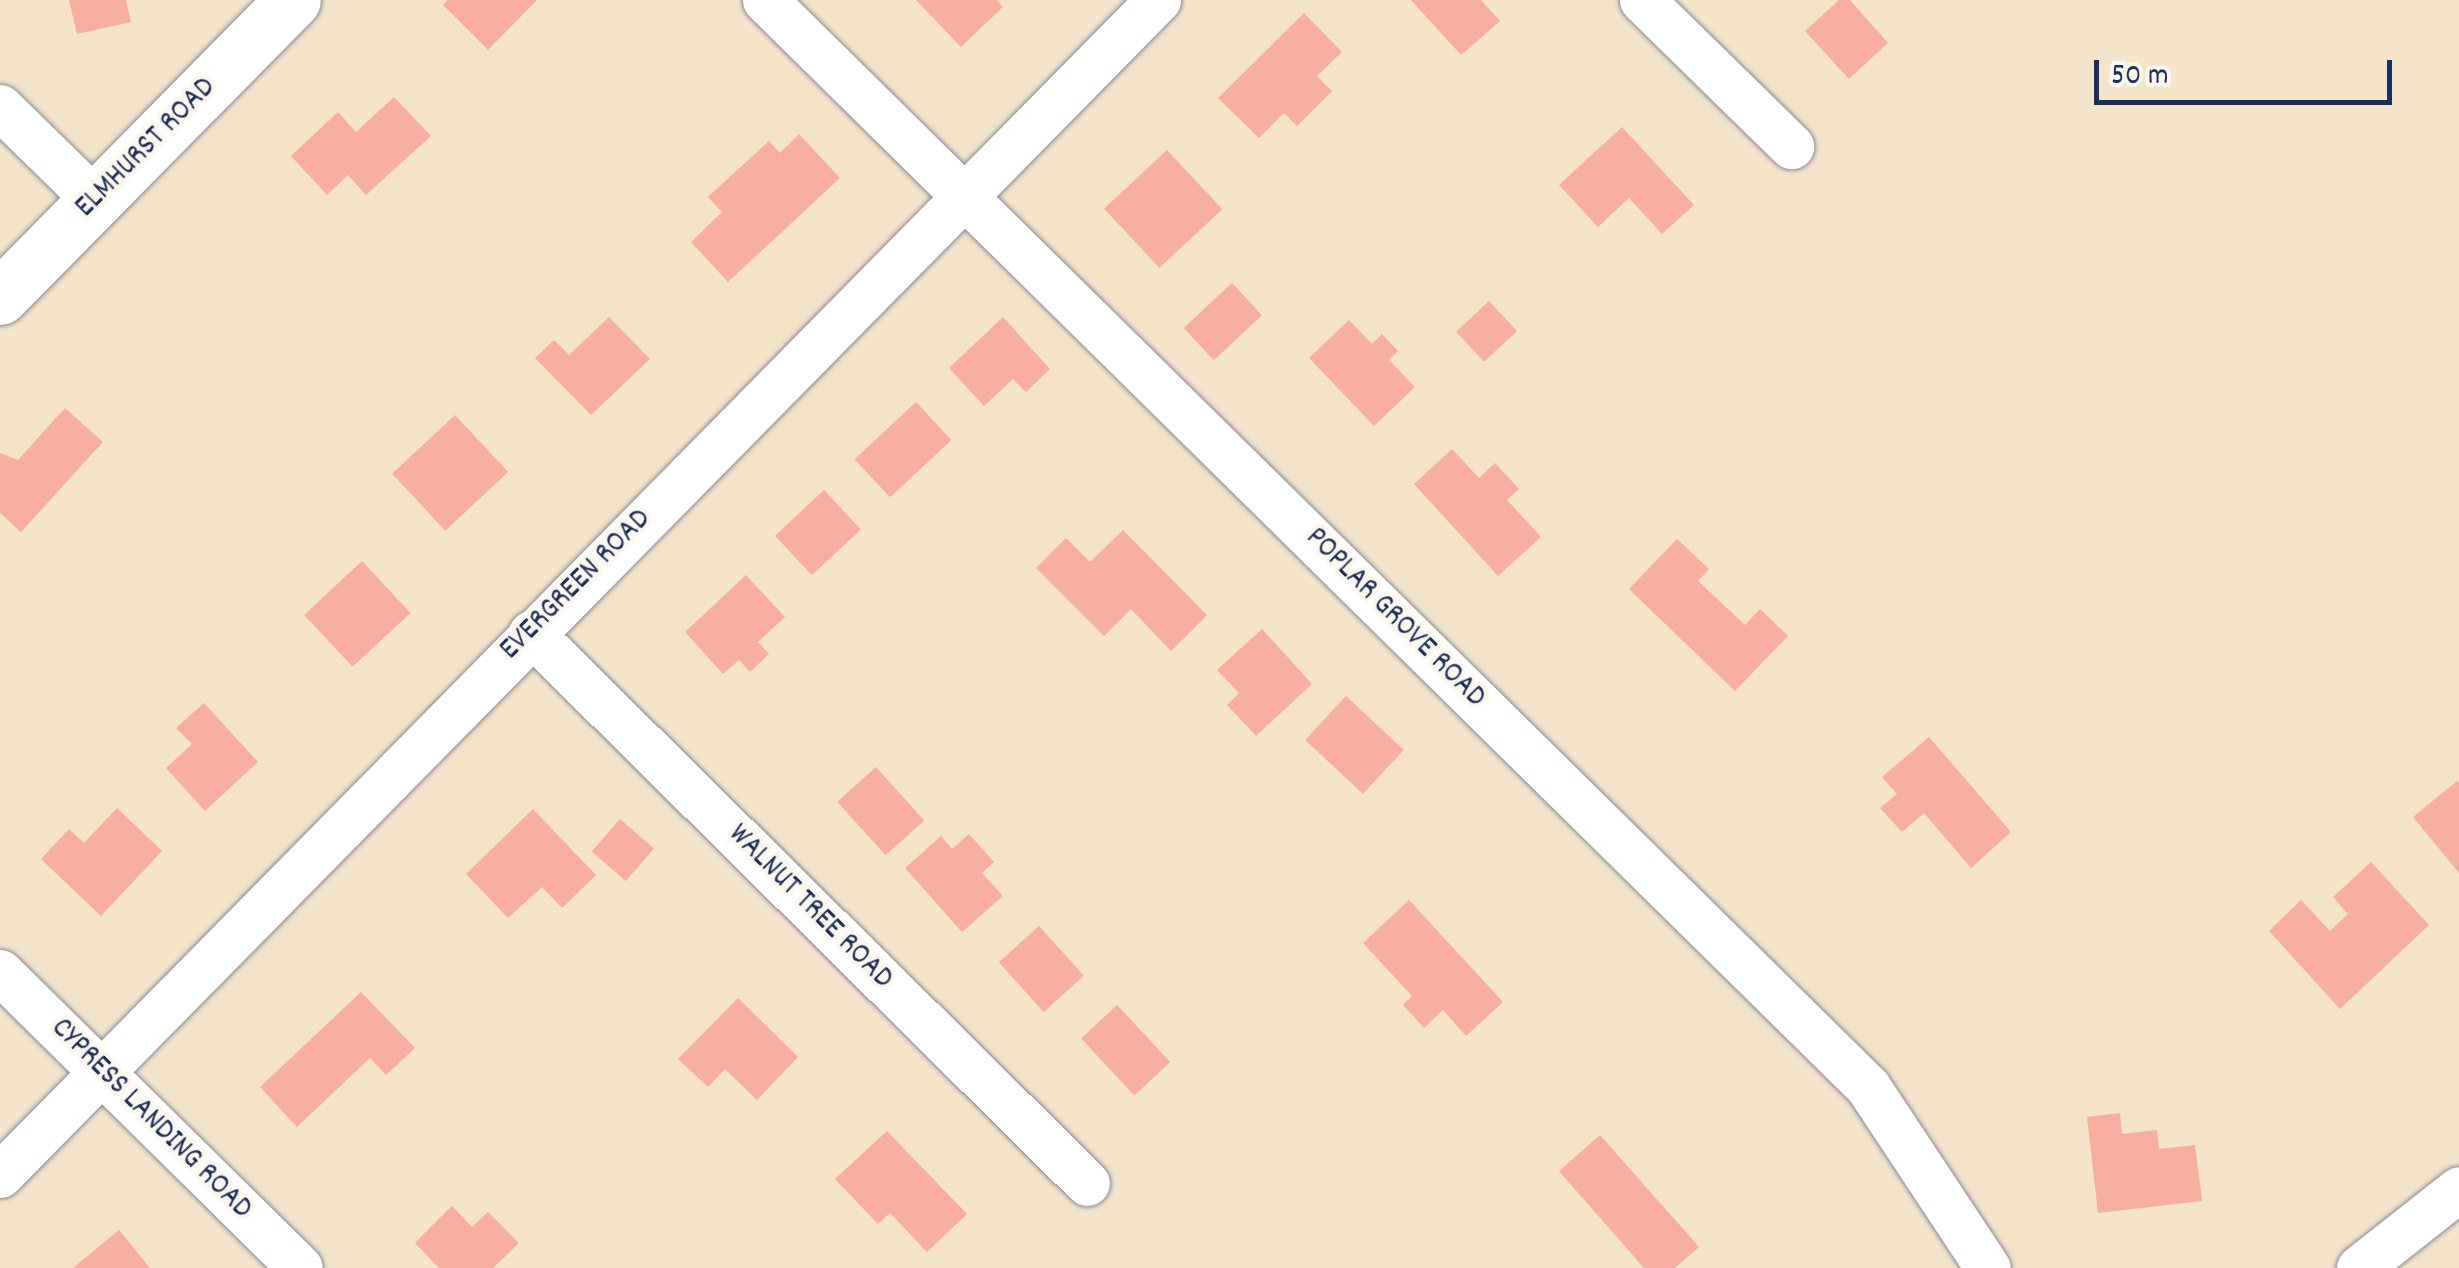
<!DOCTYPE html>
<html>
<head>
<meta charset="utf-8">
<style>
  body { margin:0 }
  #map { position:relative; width:2459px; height:1268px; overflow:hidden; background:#f4e4ca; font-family:Dekko,sans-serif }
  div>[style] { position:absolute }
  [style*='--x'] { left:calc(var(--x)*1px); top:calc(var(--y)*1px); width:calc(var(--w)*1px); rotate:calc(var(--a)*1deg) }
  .building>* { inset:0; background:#f7ad9f; transform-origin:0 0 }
  .roads { filter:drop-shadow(0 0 2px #888a94) drop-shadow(0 0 2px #888a94) }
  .minor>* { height:45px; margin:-22.5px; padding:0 22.5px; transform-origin:22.5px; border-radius:22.5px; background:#fff }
  .tertiary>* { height:55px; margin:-27.5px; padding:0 27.5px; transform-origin:27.5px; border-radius:27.5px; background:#fff }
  span { translate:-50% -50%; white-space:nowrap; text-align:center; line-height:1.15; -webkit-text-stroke:9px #fbf7ec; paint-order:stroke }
  .street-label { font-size:30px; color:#1b2f5e }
  .scale { position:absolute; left:2094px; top:60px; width:298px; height:45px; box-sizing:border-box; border:5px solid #1b2f5e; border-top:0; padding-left:12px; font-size:30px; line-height:35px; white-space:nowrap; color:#1b2f5e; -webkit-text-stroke:8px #fbf7ec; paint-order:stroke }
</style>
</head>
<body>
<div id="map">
  <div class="building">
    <div style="clip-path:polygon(69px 0,126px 0,131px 22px,77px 34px)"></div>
    <div style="clip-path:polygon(448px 0,537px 0,488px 50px,443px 5px)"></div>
    <div style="clip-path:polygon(916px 0,997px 0,1003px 7px,961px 47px)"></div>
    <div style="clip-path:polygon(1411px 0,1481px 0,1500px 21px,1461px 55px)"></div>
    <div style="clip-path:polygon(1839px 0,1850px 0,1888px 43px,1849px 79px,1805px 31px)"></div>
    <div style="clip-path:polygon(1304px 13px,1342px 52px,1317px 76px,1332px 91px,1297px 126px,1284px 113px,1259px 138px,1218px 98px)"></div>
    <div style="clip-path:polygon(394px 97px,431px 136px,366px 195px,348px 175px,327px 195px,291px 156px,338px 112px,356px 132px)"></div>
    <div style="clip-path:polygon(1622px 127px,1694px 205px,1662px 234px,1629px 198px,1598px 227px,1559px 185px)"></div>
    <div style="clip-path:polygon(799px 134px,840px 178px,728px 282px,691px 242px,722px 212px,708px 197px,769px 141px,780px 153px)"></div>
    <div style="left:1167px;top:150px;width:81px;height:86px;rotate:47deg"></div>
    <div style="left:1232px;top:283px;width:44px;height:66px;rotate:47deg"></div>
    <div style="left:1489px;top:301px;width:41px;height:45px;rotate:47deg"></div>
    <div style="clip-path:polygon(609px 317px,650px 359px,591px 415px,535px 358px,554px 340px,569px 355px)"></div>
    <div style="clip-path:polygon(1003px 317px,1050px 369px,1026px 392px,1013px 379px,984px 406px,949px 368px)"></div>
    <div style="clip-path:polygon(1349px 320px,1372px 344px,1382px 334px,1398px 351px,1389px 360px,1415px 387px,1374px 426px,1309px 358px)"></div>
    <div style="left:916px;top:402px;width:52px;height:84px;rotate:47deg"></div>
    <div style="clip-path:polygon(65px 408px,103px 442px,21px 532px,0 513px,0 453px,18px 460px)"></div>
    <div style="left:455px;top:415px;width:78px;height:86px;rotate:47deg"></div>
    <div style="clip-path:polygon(1452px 449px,1479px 478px,1495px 463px,1519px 489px,1507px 500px,1541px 537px,1498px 576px,1414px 484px)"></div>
    <div style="left:824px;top:490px;width:54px;height:67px;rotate:47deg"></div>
    <div style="clip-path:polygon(1123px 530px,1207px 615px,1171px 651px,1131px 609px,1104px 636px,1036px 568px,1066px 538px,1090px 562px)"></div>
    <div style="clip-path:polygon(1677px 539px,1709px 569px,1698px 581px,1745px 625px,1760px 609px,1788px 636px,1735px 691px,1629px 589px)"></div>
    <div style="left:362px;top:561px;width:71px;height:79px;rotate:47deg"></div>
    <div style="clip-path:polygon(746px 575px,785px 617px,758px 642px,769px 654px,750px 672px,739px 660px,723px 674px,685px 632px)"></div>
    <div style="clip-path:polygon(1262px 629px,1312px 684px,1256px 736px,1227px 705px,1239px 693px,1217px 670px)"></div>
    <div style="left:1346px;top:696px;width:79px;height:60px;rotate:43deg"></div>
    <div style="clip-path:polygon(204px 703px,258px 762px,205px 811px,166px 768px,192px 744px,176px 728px)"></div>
    <div style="clip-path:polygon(1929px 737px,2011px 832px,1971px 868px,1924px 813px,1902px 832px,1880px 808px,1897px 794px,1882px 777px)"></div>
    <div style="left:876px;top:767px;width:72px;height:52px;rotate:48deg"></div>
    <div style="clip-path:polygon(2457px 781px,2459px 783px,2459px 873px,2413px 817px)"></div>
    <div style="clip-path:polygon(117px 808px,162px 851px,101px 916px,41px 859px,69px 829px,84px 843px)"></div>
    <div style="clip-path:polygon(533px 809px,596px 875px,562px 908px,542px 887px,508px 918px,466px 874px)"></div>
    <div style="left:620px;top:819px;width:45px;height:43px;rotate:41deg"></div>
    <div style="clip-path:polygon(969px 834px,994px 862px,982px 873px,1003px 896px,962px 932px,905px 868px,941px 836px,952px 849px)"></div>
    <div style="clip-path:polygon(2371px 862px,2429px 925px,2340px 1009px,2269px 931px,2301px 900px,2330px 931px,2348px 914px,2333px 897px)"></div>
    <div style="clip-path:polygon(1409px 900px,1503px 1002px,1466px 1036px,1443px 1010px,1424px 1028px,1403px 1005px,1412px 996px,1363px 943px)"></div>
    <div style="left:1039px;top:926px;width:67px;height:54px;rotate:48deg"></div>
    <div style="clip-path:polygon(361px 992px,415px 1048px,386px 1075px,370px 1058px,297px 1127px,260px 1087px)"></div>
    <div style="clip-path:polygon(738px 998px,798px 1057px,757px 1100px,725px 1069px,708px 1087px,678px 1059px)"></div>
    <div style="left:1117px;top:1005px;width:78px;height:49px;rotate:47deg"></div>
    <div style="clip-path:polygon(2120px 1113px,2122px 1134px,2157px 1130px,2159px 1149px,2195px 1145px,2202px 1201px,2098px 1213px,2087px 1117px)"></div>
    <div style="clip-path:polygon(887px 1131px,967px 1214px,927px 1252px,890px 1213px,878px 1224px,835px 1179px)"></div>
    <div style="clip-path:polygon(1600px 1135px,1699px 1247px,1675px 1268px,1644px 1268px,1559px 1171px)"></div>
    <div style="clip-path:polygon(452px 1206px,472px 1227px,488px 1212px,519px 1243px,493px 1268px,439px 1268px,415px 1243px)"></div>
    <div style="clip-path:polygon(119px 1230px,150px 1268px,73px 1268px)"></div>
  </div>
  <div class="roads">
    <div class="minor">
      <div style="--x:765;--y:0;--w:1549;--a:44.58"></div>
      <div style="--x:1868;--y:1087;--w:217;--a:56.5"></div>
      <div style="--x:1642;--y:0;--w:209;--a:44.4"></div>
      <div style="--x:0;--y:107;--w:134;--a:44.4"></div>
      <div style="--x:531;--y:633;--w:782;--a:44.69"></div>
      <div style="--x:0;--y:972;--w:421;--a:44.6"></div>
      <div style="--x:0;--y:1175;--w:1650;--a:-45.42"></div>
      <div style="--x:2359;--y:1268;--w:127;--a:-38.3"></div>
    </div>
    <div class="tertiary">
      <div style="--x:0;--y:297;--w:417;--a:-45.4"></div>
    </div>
  </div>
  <div class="street-label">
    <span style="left:147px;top:149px;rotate:-45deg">ELMHURST ROAD</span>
    <span style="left:577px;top:586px;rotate:-45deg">EVERGREEN ROAD</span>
    <span style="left:1394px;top:619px;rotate:45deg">POPLAR GROVE ROAD</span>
    <span style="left:809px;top:908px;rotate:45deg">WALNUT TREE ROAD</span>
    <span style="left:150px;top:1120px;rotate:45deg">CYPRESS LANDING ROAD</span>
  </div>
  <div class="scale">50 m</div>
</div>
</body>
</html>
